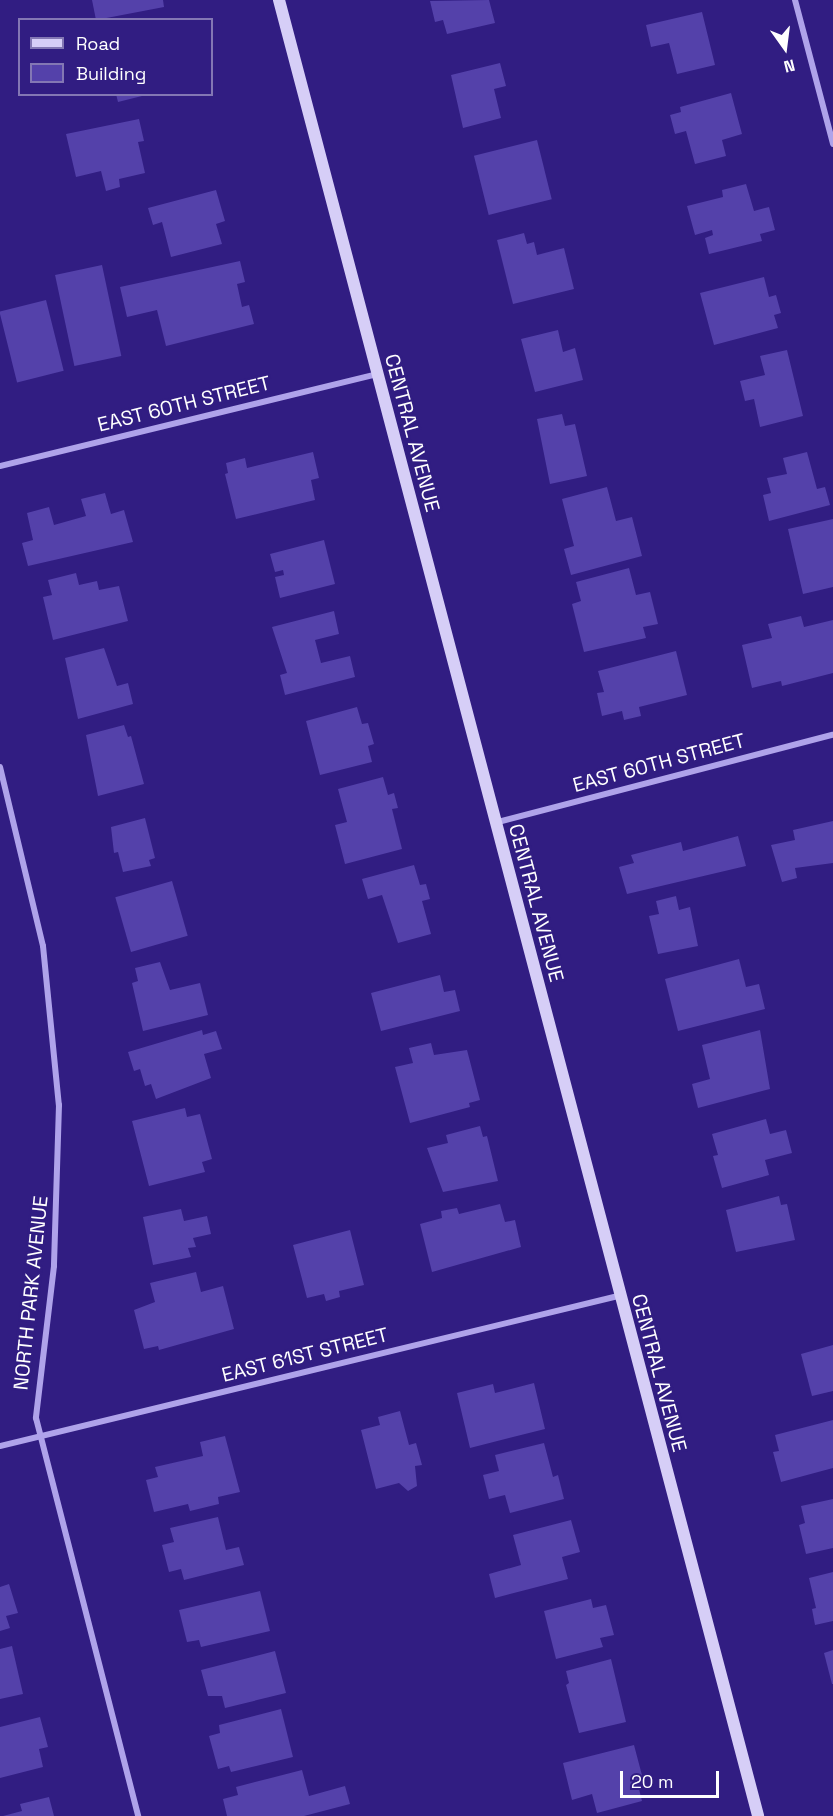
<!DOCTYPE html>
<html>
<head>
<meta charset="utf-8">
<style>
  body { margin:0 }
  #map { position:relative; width:833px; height:1816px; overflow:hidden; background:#311d82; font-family:"Space Grotesk",sans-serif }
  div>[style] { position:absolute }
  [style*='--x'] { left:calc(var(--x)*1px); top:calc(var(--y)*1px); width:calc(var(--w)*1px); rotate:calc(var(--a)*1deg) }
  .building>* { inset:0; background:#5441aa; transform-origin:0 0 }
  .street>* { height:6px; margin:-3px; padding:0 3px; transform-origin:3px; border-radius:3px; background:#afa3ea }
  .secondary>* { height:12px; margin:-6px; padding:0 6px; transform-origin:6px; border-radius:6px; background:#d6cef7 }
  span { translate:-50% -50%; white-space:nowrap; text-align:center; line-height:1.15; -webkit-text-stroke:5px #311d82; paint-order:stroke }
  .street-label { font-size:20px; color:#fff }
  .legend { position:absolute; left:18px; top:18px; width:195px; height:78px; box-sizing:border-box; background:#311d82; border:2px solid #8377b4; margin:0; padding:8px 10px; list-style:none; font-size:18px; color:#fff }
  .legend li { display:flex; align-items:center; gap:12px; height:30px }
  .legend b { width:30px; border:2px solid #8377b4 }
  .north { position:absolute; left:755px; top:18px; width:60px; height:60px; -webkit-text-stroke:4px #311d82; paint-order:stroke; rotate:166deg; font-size:16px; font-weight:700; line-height:24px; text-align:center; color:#fff }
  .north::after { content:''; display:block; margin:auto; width:21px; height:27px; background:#fff; clip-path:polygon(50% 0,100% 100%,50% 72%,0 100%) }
  .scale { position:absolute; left:620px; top:1771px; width:99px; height:27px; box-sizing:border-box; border:3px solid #fff; border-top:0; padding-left:8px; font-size:18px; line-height:21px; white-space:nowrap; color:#fff; -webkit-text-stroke:4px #311d82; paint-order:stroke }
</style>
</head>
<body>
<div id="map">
  <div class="building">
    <div style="clip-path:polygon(92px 0,163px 0,164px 7px,96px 20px)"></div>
    <div style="clip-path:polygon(489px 0,495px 23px,447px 34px,443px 20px,435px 22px,430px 1px)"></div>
    <div style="clip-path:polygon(702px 12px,715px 65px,677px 74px,669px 43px,651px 47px,646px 25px)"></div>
    <div style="clip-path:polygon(500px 63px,506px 86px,494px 89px,501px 118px,463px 128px,451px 75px)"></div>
    <div style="clip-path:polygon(731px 93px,742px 134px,722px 140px,726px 156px,695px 164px,686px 131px,675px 134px,670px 115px,681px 112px,680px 107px)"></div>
    <div style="clip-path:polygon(116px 94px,146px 94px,146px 95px,118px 102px)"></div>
    <div style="clip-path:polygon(139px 119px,144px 141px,138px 142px,145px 173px,119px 179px,120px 187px,106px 191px,101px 171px,76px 177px,66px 134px)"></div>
    <div style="left:537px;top:140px;width:61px;height:65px;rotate:76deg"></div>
    <div style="clip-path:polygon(746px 184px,754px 211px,769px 207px,775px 230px,760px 234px,762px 241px,709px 254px,705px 238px,713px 235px,712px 230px,695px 235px,687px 206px,723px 197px,722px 190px)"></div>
    <div style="clip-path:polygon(216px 190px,225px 221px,216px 224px,222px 244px,171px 257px,162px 222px,153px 225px,148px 208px)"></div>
    <div style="clip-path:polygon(524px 233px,527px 244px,534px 242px,537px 255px,564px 248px,574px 289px,513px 304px,497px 240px)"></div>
    <div style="clip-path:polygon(240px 261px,245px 282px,237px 284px,242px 307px,249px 305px,254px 324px,166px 346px,157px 310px,127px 317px,120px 287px)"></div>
    <div style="left:102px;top:265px;width:93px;height:48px;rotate:78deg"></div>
    <div style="clip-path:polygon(764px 277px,769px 297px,776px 295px,781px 313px,774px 315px,778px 328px,714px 345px,700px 293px)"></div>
    <div style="left:46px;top:300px;width:73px;height:48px;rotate:76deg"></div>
    <div style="clip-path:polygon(558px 330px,563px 352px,575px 348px,583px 380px,535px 392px,521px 339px)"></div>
    <div style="clip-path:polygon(787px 350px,803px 416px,760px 427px,754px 399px,745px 401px,740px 381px,765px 375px,760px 356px)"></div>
    <div style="clip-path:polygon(562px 414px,565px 426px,575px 424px,587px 476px,550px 484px,537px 419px)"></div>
    <div style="clip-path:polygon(313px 452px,319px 478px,311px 480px,315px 500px,236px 519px,225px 474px,228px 473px,226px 463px,245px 458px,247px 468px)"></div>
    <div style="clip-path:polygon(807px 452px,817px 489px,825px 487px,830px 505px,769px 521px,763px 495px,771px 493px,767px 478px,787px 474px,783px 458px)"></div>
    <div style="clip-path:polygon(607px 487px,616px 521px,632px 517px,642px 556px,571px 575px,564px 549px,574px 546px,562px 499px)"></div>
    <div style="clip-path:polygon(105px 493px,111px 514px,124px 510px,133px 542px,28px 566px,22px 543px,33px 540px,27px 513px,49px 507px,54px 525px,86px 516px,81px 499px)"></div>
    <div style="clip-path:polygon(833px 519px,833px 587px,803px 594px,788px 529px)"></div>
    <div style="clip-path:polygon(324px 540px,335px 584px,280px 598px,275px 577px,284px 575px,283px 570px,275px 572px,270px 554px)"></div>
    <div style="clip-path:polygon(629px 568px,636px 595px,650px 592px,658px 624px,643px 627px,646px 638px,584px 652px,572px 604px,581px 601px,576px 582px)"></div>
    <div style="clip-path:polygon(76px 573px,79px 585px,97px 581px,99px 590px,119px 586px,128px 621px,53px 640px,43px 597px,52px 595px,48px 580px)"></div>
    <div style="clip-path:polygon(334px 611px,339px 634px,315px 640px,321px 663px,350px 656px,355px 677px,285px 695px,280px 675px,287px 673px,272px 627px)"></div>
    <div style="clip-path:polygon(801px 616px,804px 627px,833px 620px,833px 673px,782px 686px,781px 681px,752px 688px,742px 645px,772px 638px,768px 624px)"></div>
    <div style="clip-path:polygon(104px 648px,117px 686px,128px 683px,133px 704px,78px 719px,65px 658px)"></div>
    <div style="clip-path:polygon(676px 651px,687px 695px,639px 707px,641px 716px,624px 720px,622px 711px,602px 716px,597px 693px,604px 692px,598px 671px)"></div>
    <div style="clip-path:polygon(357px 707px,362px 724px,368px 723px,374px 744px,368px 746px,372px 762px,320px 775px,306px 721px)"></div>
    <div style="clip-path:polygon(124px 725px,128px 737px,131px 736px,144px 784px,98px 796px,86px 735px)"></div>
    <div style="clip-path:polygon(383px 777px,388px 795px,394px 793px,398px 808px,392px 809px,402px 849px,345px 864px,335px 825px,347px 822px,338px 789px)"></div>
    <div style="clip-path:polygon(145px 818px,155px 858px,149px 860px,151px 866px,123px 872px,118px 852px,114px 853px,111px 827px)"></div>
    <div style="clip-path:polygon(833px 821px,833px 863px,795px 868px,797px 878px,782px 882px,771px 845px,795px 840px,793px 830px)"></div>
    <div style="clip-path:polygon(738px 836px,746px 866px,627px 894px,619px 867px,634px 863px,631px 855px,681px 842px,683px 851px)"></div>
    <div style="clip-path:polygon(414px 865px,420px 885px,426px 884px,430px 899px,422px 901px,431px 934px,398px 943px,382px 895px,368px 899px,362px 879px)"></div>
    <div style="left:172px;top:881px;width:57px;height:59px;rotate:74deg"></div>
    <div style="clip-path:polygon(676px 896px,679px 910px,690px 907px,698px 946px,658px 954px,649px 916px,659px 914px,656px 901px)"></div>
    <div style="clip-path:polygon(739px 959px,746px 987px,759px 984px,765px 1009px,678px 1031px,665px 979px)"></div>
    <div style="clip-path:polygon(160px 962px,170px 990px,200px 983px,208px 1015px,143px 1031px,132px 983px,138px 981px,135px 968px)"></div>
    <div style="clip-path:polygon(440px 975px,444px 992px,455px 990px,460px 1011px,381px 1031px,371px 993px)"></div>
    <div style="clip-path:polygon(202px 1030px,203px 1035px,216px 1031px,222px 1049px,204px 1054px,211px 1078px,156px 1099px,151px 1084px,145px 1086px,140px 1069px,134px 1071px,128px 1052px)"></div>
    <div style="clip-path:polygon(760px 1030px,770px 1089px,698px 1108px,692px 1084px,710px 1079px,702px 1045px)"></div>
    <div style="clip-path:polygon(431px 1043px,434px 1055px,467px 1050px,480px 1100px,469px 1103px,470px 1107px,410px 1123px,395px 1067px,413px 1063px,409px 1048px)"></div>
    <div style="clip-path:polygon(185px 1108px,187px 1117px,200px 1114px,212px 1159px,202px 1162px,205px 1172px,149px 1186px,132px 1121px)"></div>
    <div style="clip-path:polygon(766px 1119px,770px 1134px,786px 1130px,792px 1153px,765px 1160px,769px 1175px,722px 1188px,713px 1156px,718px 1155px,712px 1134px)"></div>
    <div style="clip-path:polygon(480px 1126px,483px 1137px,487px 1136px,498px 1181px,443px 1192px,427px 1148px,448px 1143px,446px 1135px)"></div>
    <div style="clip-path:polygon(779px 1196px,781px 1205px,787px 1204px,795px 1240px,736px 1252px,726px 1210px)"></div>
    <div style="clip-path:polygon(500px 1204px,505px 1222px,515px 1220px,521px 1247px,432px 1272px,420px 1224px,442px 1218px,441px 1211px,457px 1208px,459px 1214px)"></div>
    <div style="clip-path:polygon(181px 1209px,184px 1221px,207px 1216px,211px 1234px,193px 1238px,196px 1247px,188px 1248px,191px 1257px,153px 1265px,143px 1217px)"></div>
    <div style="clip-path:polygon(350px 1230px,364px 1285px,339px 1291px,340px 1297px,326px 1301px,324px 1294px,307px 1298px,293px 1245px)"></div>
    <div style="clip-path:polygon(196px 1272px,201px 1292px,223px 1286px,234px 1329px,159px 1350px,158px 1346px,144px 1349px,134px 1310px,155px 1302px,150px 1283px)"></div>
    <div style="clip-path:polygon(833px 1345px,833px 1391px,812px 1396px,801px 1354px)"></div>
    <div style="clip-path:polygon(534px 1383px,545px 1429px,470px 1448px,457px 1393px,493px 1384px,495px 1393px)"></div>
    <div style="clip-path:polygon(400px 1411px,409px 1445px,416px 1443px,422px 1465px,415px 1466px,417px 1486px,408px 1491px,399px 1483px,376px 1489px,361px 1430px,380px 1425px,378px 1417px)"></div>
    <div style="clip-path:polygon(833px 1420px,833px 1468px,781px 1482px,773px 1452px,779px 1451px,775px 1435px)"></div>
    <div style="clip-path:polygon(225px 1436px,240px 1492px,218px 1497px,219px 1504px,190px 1511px,188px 1504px,154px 1512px,146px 1480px,158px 1477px,155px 1467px,203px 1456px,200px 1442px)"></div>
    <div style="clip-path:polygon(544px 1443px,553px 1477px,558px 1475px,564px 1499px,510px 1513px,505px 1495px,489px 1499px,483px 1475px,499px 1471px,495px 1455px)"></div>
    <div style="clip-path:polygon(833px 1499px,833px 1548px,806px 1554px,799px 1525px,805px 1523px,801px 1506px)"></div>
    <div style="clip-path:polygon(218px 1517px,226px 1550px,239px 1547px,244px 1565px,184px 1580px,181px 1569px,169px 1572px,162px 1545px,174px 1542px,170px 1528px)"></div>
    <div style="clip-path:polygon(571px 1520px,580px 1552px,562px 1557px,568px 1579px,495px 1598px,489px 1574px,521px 1565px,513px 1535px)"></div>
    <div style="clip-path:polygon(833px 1572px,833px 1621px,815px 1625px,812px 1609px,816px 1608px,809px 1578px)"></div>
    <div style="clip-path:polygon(9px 1584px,18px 1613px,6px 1616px,10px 1628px,0 1631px,0 1587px)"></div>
    <div style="clip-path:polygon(260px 1591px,270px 1631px,201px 1647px,199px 1640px,187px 1642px,179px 1610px)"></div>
    <div style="clip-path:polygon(591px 1599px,593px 1608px,606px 1605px,614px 1635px,600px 1638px,603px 1647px,556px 1659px,544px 1611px)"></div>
    <div style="clip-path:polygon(12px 1646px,23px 1694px,0 1699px,0 1649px)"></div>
    <div style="clip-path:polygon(833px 1650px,833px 1684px,832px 1684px,824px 1653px)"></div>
    <div style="clip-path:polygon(275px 1651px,286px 1693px,225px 1708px,222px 1696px,208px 1696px,201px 1670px)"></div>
    <div style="clip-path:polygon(611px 1659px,626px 1722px,579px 1733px,566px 1685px,569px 1683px,566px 1671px)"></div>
    <div style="clip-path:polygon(281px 1709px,293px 1757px,231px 1772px,229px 1766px,218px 1769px,209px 1736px,220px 1733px,219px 1725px)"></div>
    <div style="clip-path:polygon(40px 1717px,48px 1747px,39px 1749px,43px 1767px,0 1778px,0 1727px)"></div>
    <div style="clip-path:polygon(634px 1745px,643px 1779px,637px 1781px,642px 1801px,597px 1813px,592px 1794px,572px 1800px,563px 1763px)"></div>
    <div style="clip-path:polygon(302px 1770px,309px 1796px,345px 1786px,350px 1804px,304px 1816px,227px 1816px,223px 1799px,238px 1795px,236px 1787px)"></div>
    <div style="clip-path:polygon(49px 1797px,54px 1816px,3px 1816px,22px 1811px,20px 1804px)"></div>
  </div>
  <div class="street">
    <div style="--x:795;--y:0;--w:149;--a:75.2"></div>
    <div style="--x:0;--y:466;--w:387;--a:-13.7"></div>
    <div style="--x:0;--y:767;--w:184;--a:76.5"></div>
    <div style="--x:43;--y:946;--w:160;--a:84.3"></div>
    <div style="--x:59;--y:1105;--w:161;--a:91.8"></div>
    <div style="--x:54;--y:1266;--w:153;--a:96.8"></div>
    <div style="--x:36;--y:1418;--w:411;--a:75.6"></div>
    <div style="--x:494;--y:823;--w:350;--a:-14.6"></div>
    <div style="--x:0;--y:1446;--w:636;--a:-13.64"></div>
  </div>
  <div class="secondary">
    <div style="--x:279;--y:0;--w:1878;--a:75.22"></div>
  </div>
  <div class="street-label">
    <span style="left:184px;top:404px;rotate:-14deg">EAST 60TH STREET</span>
    <span style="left:412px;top:433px;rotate:75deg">CENTRAL AVENUE</span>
    <span style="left:659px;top:763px;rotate:-15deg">EAST 60TH STREET</span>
    <span style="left:536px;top:903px;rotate:75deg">CENTRAL AVENUE</span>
    <span style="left:31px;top:1293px;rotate:-84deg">NORTH PARK AVENUE</span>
    <span style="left:305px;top:1355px;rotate:-14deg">EAST 61ST STREET</span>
    <span style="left:659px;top:1373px;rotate:75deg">CENTRAL AVENUE</span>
  </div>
  <ul class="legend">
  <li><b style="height:8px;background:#d6cef7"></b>Road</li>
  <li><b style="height:16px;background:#5441aa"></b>Building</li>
  </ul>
  <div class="north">N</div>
  <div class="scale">20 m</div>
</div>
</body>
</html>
